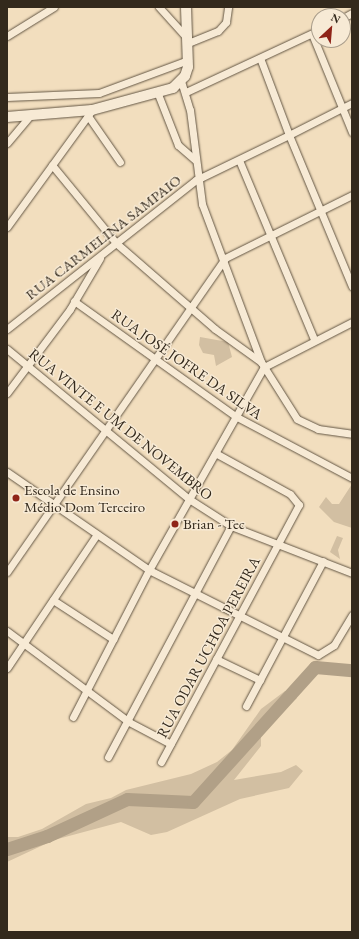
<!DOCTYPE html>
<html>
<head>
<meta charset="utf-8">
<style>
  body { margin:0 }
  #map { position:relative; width:359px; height:939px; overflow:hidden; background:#f2debe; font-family:"EB Garamond",serif }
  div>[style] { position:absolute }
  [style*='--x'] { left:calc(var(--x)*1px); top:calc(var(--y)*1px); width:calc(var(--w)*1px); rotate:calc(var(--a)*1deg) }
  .green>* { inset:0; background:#d2bfa2 }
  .river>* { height:13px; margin:-6.5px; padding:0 6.5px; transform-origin:6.5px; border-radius:6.5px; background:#b1a087 }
  .roads { filter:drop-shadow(0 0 1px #635644) drop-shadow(0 0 1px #635644) }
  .minor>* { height:7px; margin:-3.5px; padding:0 3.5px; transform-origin:3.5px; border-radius:3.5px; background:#f7ead5 }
  .secondary>* { height:10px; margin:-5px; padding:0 5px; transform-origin:5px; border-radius:5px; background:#f7ead5 }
  .dots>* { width:11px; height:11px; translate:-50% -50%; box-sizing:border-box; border:2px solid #f7ead5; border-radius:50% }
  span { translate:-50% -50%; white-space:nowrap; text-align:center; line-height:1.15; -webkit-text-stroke:3px #f7ead5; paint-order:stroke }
  .street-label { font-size:15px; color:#33291c }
  .poi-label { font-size:15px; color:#33291c }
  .left { translate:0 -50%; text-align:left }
  .frame { position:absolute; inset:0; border:8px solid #33291c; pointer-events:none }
  .north { position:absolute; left:311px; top:8px; width:40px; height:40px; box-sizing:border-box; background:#f7ead5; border:1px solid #a99d8b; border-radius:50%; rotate:26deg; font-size:11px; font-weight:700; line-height:16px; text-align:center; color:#33291c }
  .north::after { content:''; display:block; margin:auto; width:14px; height:18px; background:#8f2418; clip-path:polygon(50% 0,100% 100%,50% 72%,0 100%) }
</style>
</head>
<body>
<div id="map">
  <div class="green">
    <div style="clip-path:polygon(200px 337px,228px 342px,232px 357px,216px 366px,214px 355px,203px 353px,199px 345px)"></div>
    <div style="clip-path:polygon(352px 484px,352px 528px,334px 522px,319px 507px,326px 497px,332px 504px,339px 504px)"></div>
    <div style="clip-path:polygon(337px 536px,343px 538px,338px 550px,340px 559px,330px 552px)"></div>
    <div style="clip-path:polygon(285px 691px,295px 692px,297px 698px,261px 732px,261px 746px,234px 780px,281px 772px,296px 765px,303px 771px,289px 788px,240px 799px,167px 832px,151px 835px,121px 822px,54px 840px,7px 862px,7px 837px,18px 837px,42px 829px,86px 804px,111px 798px,126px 790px,191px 774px,217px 762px,232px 750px,261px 709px)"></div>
  </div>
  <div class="river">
    <div style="--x:7;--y:849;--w:42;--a:-18"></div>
    <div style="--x:47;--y:836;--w:88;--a:-24.8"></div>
    <div style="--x:127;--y:799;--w:66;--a:2.6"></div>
    <div style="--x:193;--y:802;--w:182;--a:-47.9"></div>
    <div style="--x:315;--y:667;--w:37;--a:5"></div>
  </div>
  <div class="roads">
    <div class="minor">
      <div style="--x:159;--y:7;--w:42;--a:47.9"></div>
      <div style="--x:343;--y:18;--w:10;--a:-29"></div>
      <div style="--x:312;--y:34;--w:106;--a:67.8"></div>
      <div style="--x:7;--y:36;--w:55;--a:-31.7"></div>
      <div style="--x:188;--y:43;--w:32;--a:-22"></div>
      <div style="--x:218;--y:31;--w:12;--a:-48"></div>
      <div style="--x:226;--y:22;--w:15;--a:-82"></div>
      <div style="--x:181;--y:81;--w:30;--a:73"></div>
      <div style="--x:190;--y:110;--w:95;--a:82.7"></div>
      <div style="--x:202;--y:204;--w:169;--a:69.5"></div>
      <div style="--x:261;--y:362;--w:67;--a:57.7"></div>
      <div style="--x:297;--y:419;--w:23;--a:25"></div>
      <div style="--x:318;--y:429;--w:34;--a:8"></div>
      <div style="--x:186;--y:92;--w:147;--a:-25"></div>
      <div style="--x:158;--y:94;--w:55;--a:68.6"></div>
      <div style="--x:178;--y:145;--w:23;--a:41"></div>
      <div style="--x:7;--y:97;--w:92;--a:-2.5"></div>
      <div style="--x:99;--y:93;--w:95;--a:-20.3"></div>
      <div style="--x:352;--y:103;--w:71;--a:153.1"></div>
      <div style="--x:289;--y:135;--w:164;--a:67.4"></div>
      <div style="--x:88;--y:116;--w:56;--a:55.2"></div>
      <div style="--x:7;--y:143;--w:35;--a:-50"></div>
      <div style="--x:239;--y:160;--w:194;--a:67.3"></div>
      <div style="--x:52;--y:165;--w:101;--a:50.6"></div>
      <div style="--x:116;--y:243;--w:131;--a:41"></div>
      <div style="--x:215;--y:329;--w:57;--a:35.7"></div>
      <div style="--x:7;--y:227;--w:145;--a:-54"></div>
      <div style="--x:74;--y:301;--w:198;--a:35.5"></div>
      <div style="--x:235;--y:416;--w:132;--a:27.9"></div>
      <div style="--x:7;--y:329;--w:241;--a:-38.3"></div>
      <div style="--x:196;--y:180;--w:103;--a:-25.8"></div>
      <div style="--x:289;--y:135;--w:82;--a:-110.6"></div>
      <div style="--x:7;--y:349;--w:236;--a:39.5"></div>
      <div style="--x:189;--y:499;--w:50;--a:32.7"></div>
      <div style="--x:231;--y:526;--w:130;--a:21.2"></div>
      <div style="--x:7;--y:393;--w:105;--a:-53.1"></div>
      <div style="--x:70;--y:309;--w:59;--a:-59.5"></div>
      <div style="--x:7;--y:472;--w:173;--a:34.6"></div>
      <div style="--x:149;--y:570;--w:189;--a:26.7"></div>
      <div style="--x:318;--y:655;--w:19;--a:-32"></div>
      <div style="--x:334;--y:645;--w:35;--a:-59"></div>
      <div style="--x:7;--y:572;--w:382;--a:-55.2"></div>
      <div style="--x:225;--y:258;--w:142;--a:-26.4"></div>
      <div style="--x:53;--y:600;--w:72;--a:33"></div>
      <div style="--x:7;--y:631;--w:152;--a:36.7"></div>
      <div style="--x:129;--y:722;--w:47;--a:27.6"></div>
      <div style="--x:216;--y:659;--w:49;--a:25.5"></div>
      <div style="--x:7;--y:668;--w:161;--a:-56.1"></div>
      <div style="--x:246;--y:706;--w:164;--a:-62"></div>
      <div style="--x:73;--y:717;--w:165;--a:-62.7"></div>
      <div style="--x:149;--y:570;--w:233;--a:-60.5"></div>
      <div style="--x:264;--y:367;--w:99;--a:-27.1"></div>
      <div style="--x:108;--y:757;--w:262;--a:-62"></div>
      <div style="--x:161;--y:762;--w:292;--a:-61.8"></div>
      <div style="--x:299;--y:505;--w:14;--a:-129"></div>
      <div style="--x:290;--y:494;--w:85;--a:-151.3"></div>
    </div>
    <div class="secondary">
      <div style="--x:7;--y:117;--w:85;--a:-4.7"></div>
      <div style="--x:92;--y:110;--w:84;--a:-15.2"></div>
      <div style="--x:173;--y:88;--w:17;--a:-45"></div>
      <div style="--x:185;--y:76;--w:9;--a:-72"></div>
      <div style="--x:188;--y:67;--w:60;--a:-91.9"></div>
    </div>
  </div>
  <div class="dots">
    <div style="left:16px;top:498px;background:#8f2418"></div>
    <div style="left:175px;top:524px;background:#8f2418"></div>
  </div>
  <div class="street-label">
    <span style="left:103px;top:237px;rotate:-38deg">RUA CARMELINA SAMPAIO</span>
    <span style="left:187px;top:364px;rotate:35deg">RUA JOSÉ JOFRE DA SILVA</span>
    <span style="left:121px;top:424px;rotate:39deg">RUA VINTE E UM DE NOVEMBRO</span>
    <span style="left:208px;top:647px;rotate:-62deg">RUA ODAR UCHOA PEREIRA</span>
  </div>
  <div class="poi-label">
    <span class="left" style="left:24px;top:498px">Escola de Ensino<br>Médio Dom Terceiro</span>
    <span class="left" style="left:183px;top:524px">Brian - Tec</span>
  </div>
  <div class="frame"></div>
  <div class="north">N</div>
</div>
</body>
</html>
